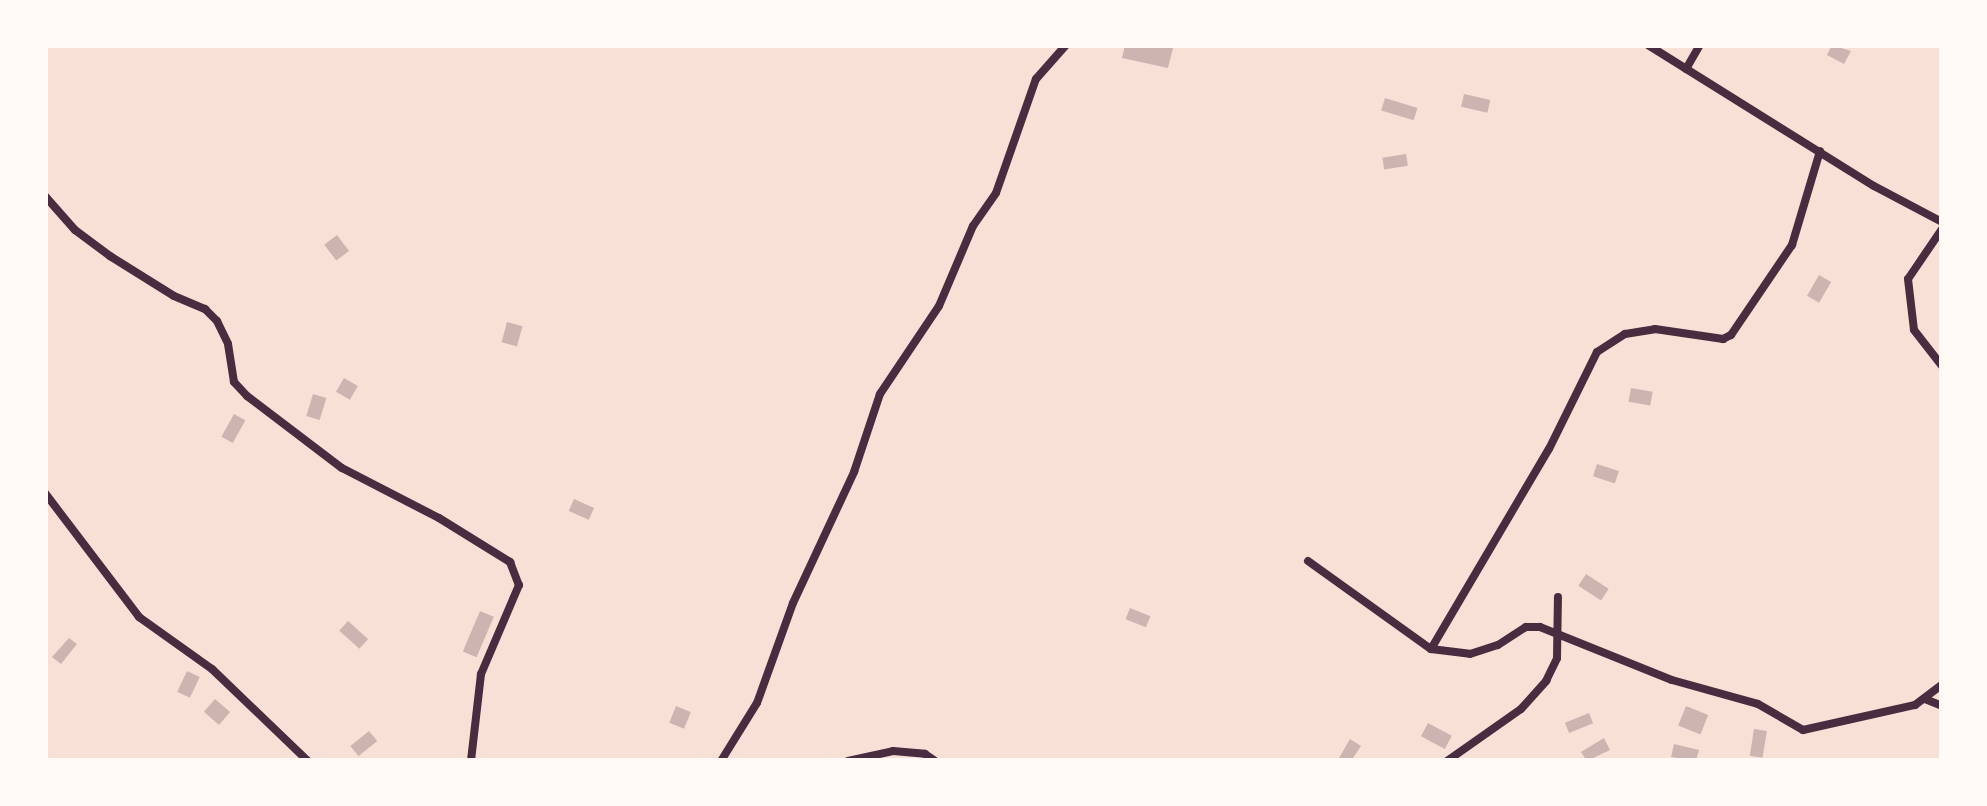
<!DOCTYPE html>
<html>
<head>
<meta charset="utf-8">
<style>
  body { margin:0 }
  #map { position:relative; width:1987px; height:806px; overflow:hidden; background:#f7e1d7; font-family:Overpass,sans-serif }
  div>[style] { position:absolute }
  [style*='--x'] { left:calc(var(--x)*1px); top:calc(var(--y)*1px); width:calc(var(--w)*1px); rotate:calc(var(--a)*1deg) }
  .building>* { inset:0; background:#ccb4b1; transform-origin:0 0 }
  .minor>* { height:8px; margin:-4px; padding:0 4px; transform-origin:4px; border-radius:4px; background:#4a2c40 }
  span { translate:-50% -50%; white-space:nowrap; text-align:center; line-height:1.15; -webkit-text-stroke:10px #fffaf5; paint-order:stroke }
  .frame { position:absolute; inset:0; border:48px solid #fffaf5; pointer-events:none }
</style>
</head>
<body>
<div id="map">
  <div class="building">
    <div style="clip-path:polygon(1125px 45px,1173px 48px,1168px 68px,1122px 58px)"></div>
    <div style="clip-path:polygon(1832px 45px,1851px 51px,1844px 64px,1827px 55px)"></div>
    <div style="left:1464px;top:94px;width:27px;height:13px;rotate:13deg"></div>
    <div style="left:1385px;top:98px;width:34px;height:13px;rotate:17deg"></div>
    <div style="left:1406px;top:154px;width:12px;height:24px;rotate:81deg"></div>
    <div style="left:337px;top:235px;width:20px;height:16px;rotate:53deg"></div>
    <div style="left:1819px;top:275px;width:14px;height:24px;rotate:30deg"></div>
    <div style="left:507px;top:322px;width:16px;height:21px;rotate:15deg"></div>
    <div style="left:344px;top:378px;width:16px;height:16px;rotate:30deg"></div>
    <div style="left:1631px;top:388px;width:22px;height:14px;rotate:10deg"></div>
    <div style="left:313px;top:394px;width:14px;height:23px;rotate:17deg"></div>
    <div style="left:234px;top:414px;width:13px;height:26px;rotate:29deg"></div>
    <div style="left:1597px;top:464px;width:23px;height:13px;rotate:18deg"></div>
    <div style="left:574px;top:499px;width:22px;height:13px;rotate:24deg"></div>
    <div style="left:1586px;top:574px;width:27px;height:14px;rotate:33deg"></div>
    <div style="left:1130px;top:608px;width:22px;height:12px;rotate:22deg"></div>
    <div style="left:480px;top:611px;width:15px;height:44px;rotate:23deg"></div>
    <div style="left:348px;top:621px;width:27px;height:13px;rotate:42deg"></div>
    <div style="clip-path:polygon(69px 638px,77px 644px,61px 664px,52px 657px)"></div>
    <div style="left:187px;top:671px;width:14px;height:23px;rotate:25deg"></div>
    <div style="left:215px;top:699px;width:20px;height:17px;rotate:41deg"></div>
    <div style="left:676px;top:706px;width:16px;height:18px;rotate:22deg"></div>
    <div style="left:1686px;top:706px;width:24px;height:21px;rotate:22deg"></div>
    <div style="left:1589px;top:713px;width:11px;height:26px;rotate:68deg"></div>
    <div style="left:1428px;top:723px;width:27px;height:15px;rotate:28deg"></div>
    <div style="left:1754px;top:729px;width:13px;height:27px;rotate:9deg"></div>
    <div style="left:369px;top:731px;width:13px;height:24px;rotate:51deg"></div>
    <div style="clip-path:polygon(1604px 738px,1610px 750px,1587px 761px,1581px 752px)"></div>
    <div style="clip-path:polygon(1350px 739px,1361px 746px,1351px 761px,1344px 761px,1339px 758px)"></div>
    <div style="clip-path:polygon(1674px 744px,1699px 750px,1696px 761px,1671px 757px)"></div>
  </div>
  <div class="minor">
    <div style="--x:1648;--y:45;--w:266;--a:32"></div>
    <div style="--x:1874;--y:186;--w:77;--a:27.9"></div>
    <div style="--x:1686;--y:69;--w:28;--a:-60"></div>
    <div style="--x:45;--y:196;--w:45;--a:48.6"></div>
    <div style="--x:75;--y:230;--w:44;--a:36.6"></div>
    <div style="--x:110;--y:256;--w:75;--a:32"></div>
    <div style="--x:174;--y:296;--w:34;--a:23"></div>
    <div style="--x:205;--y:309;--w:17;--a:45"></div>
    <div style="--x:217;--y:321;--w:25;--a:64"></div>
    <div style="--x:228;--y:344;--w:38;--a:81"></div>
    <div style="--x:234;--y:382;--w:19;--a:47"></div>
    <div style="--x:247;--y:396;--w:119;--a:37.2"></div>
    <div style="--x:342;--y:468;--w:109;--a:27.3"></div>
    <div style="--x:439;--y:518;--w:84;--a:31.8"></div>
    <div style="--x:510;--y:562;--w:25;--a:69"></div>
    <div style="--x:519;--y:585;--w:97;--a:113.1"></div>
    <div style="--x:481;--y:674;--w:88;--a:96.6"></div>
    <div style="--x:1942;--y:229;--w:60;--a:124.2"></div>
    <div style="--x:1908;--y:279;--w:51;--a:83.3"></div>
    <div style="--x:1914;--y:330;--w:46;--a:52.1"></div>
    <div style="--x:45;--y:493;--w:156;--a:52.8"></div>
    <div style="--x:139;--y:617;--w:90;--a:35.5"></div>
    <div style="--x:212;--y:669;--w:133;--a:43.8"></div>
    <div style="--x:1308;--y:561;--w:151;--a:35.6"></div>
    <div style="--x:1431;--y:649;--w:39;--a:7"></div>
    <div style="--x:1470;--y:654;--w:29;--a:-18"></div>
    <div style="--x:1498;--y:645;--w:33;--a:-33"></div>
    <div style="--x:1526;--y:627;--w:14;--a:0"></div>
    <div style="--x:1540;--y:627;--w:142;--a:21.9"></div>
    <div style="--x:1672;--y:680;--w:89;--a:15.6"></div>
    <div style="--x:1758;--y:704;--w:52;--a:30"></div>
    <div style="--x:1803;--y:730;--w:115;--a:-12.6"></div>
    <div style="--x:1915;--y:705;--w:34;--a:-37"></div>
    <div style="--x:1431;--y:649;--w:232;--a:-59.5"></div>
    <div style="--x:1549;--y:449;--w:108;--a:-63.7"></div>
    <div style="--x:1597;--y:352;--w:33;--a:-33"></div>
    <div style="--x:1625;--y:334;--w:30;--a:-9"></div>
    <div style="--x:1655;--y:329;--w:69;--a:8.4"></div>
    <div style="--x:1723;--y:339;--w:9;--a:-27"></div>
    <div style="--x:1731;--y:335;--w:109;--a:-55.9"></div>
    <div style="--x:1792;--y:245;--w:98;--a:-73.4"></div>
    <div style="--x:1925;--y:699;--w:18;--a:22"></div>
    <div style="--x:721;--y:761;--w:68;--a:-58.2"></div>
    <div style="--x:757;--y:703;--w:106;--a:-70.2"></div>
    <div style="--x:793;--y:603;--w:145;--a:-65"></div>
    <div style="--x:854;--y:472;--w:82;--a:-71.6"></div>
    <div style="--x:880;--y:394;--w:106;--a:-56.2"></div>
    <div style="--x:939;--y:306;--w:87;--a:-67"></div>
    <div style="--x:973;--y:226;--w:40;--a:-55.1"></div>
    <div style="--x:996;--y:193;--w:121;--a:-70.7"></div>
    <div style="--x:1036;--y:79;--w:45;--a:-48.6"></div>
    <div style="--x:848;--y:761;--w:46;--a:-12.5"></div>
    <div style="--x:893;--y:751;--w:32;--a:5"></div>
    <div style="--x:925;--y:754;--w:12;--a:35"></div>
    <div style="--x:1447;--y:761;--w:90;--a:-35.1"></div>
    <div style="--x:1521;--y:709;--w:38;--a:-48"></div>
    <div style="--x:1546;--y:681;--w:25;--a:-64"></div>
    <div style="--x:1557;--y:658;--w:61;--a:-89.1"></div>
  </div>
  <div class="frame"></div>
</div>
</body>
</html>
